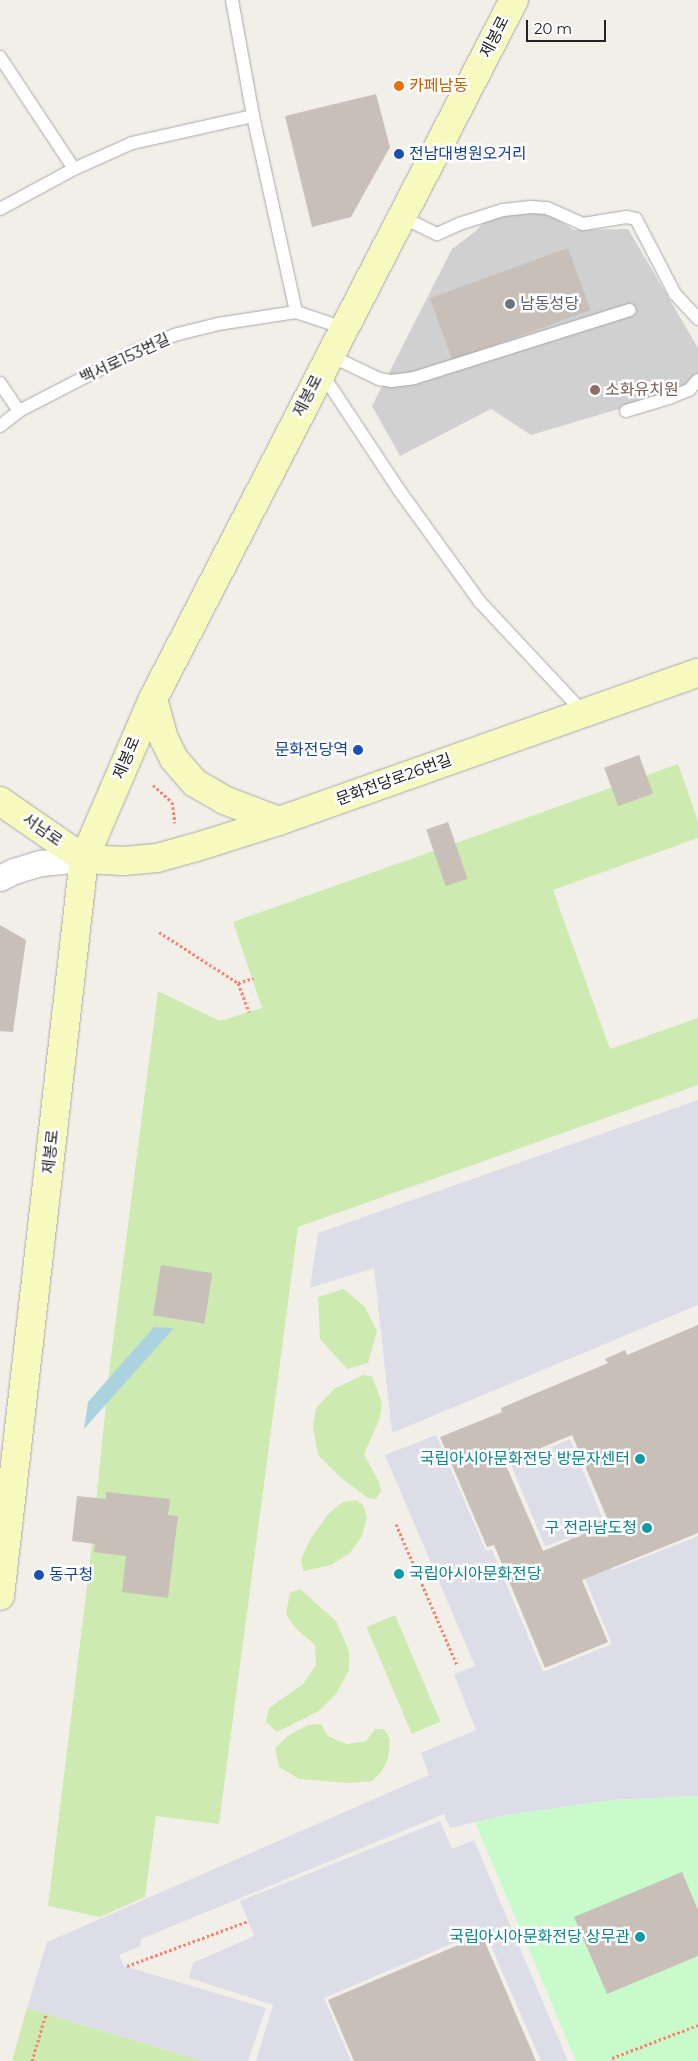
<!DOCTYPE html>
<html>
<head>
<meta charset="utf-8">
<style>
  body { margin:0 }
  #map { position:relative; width:698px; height:2061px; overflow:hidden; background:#f2efe9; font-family:Montserrat,"Noto Sans KR",sans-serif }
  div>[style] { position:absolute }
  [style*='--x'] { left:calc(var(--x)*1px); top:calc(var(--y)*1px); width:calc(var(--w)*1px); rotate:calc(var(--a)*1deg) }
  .religious>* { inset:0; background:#d0d0d0 }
  .grass>* { inset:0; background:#cdebb0; transform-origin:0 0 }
  .park>* { inset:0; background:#c8facc }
  .plaza>* { inset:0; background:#dddde8 }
  .water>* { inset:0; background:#aad3df }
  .building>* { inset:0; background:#c7bfb8; transform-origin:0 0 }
  .path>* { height:3px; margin-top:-1.5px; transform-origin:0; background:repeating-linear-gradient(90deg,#fa8072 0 2.5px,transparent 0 5px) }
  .roads { filter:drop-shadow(0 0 1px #a9a9a9) drop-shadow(0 0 1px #a9a9a9) }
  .lane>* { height:12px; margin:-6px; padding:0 6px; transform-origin:6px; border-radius:6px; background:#fff }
  .street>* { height:25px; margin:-12.5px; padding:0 12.5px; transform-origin:12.5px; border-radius:12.5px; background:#fff }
  .secondary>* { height:28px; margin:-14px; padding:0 14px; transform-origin:14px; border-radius:14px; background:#f7fabf }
  .dots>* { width:14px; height:14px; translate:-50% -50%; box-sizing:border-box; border:2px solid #fff; border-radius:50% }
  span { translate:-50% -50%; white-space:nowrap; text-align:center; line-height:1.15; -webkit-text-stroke:5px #fff; paint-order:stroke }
  .street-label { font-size:16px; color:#222 }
  .food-label { font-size:16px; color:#c56008 }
  .left { translate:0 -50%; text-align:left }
  .transit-label { font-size:16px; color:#164399 }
  .right { translate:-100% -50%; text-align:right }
  .worship-label { font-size:16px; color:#5b616d }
  .education-label { font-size:16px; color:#785e54 }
  .culture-label { font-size:16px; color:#0d838f }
  .scale { position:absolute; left:526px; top:20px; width:80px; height:22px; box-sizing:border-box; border:2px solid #222; border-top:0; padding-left:6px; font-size:15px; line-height:18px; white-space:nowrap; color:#222; -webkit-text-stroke:4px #fff; paint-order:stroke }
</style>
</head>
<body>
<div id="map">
  <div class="religious">
    <div style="clip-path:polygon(516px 211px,547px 213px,574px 230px,628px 229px,698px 348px,698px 375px,676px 392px,531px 435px,491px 409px,400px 456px,372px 406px,452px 249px,476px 231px,486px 219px)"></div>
  </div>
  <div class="grass">
    <div style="clip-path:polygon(678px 764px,698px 821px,698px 838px,553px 890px,610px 1049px,698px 1018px,698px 1085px,298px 1227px,219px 1824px,156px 1816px,145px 1897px,100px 1917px,48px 1906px,89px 1570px,110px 1365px,158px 991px,220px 1021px,262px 1008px,233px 922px)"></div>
    <div style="clip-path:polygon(344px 1289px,365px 1307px,377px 1331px,368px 1363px,347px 1369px,320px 1339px,318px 1297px)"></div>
    <div style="clip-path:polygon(363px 1375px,372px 1376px,382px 1403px,380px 1418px,364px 1454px,379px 1482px,381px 1491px,376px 1499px,368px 1498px,341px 1478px,318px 1455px,313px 1427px,316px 1408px,334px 1389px)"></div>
    <div style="clip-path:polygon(356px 1500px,363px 1505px,367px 1517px,362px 1536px,350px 1553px,331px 1565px,303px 1571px,301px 1559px,311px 1538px,329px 1513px,343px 1502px)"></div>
    <div style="clip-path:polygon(300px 1589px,336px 1621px,349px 1651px,349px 1670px,336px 1694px,319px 1711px,277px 1732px,266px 1722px,269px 1708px,303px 1684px,316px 1665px,315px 1645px,296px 1629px,286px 1614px,290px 1593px)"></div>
    <div style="left:395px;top:1615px;width:116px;height:31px;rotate:67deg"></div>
    <div style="clip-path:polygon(321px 1724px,328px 1736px,347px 1744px,366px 1741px,375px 1729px,384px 1729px,390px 1739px,388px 1759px,382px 1771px,372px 1781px,349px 1783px,299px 1779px,279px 1767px,275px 1748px,289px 1735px,308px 1725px)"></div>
    <div style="clip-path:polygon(27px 2008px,203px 2061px,12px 2061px)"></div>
  </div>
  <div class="park">
    <div style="clip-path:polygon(698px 1796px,698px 2061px,576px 2061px,475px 1822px,506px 1815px,611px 1800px)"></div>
  </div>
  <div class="plaza">
    <div style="clip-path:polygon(698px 1100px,698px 1305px,392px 1433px,374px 1268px,310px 1288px,318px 1233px)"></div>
    <div style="clip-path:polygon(436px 1435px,486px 1551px,492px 1550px,543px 1672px,612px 1644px,568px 1538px,545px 1546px,511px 1465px,570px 1439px,602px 1517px,591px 1521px,612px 1570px,698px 1536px,698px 1796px,611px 1800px,506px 1815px,450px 1828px,444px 1814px,141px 1939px,140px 1946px,119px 1955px,124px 1966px,266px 2008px,248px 2061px,203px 2061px,27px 2008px,47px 1942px,429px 1775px,421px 1753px,476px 1730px,454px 1674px,475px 1666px,385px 1455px)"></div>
    <div style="clip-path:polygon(440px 1821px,452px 1849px,474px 1840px,568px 2061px,541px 2061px,484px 1930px,324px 1998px,351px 2061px,256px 2061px,273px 2005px,189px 1978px,193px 1963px,254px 1936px,240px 1901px)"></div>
  </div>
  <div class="water">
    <div style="clip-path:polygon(154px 1327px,174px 1328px,84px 1429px,88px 1402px)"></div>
  </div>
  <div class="building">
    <div style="clip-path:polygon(376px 94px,390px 147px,351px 217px,312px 227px,285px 116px)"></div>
    <div style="left:568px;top:248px;width:66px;height:147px;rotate:70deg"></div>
    <div style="left:639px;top:755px;width:41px;height:37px;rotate:70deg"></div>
    <div style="left:448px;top:822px;width:60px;height:23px;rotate:71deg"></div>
    <div style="clip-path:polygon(0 925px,26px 940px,13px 1032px,0 1031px)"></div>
    <div style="left:161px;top:1265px;width:52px;height:51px;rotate:9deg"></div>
    <div style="clip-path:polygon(evenodd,698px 1325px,698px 1533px,582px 1580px,608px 1642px,545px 1668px,494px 1545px,487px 1547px,440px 1437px,502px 1412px,501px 1408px,608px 1363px,605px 1359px,625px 1350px,627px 1355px,698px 1325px,572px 1435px,607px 1518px,594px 1523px,597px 1529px,543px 1551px,505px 1463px,572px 1435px)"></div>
    <div style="clip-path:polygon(106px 1492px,170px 1499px,168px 1515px,178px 1516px,168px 1598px,122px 1592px,126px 1556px,94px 1552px,95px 1544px,72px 1541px,77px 1496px,106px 1499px)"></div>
    <div style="clip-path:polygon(682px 1872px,698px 1910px,698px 1956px,607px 1994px,574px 1917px)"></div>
    <div style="clip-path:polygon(482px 1935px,536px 2061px,354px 2061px,328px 2000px)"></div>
  </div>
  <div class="path">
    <div style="--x:153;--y:785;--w:25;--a:42"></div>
    <div style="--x:172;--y:802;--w:21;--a:82"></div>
    <div style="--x:159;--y:932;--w:94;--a:32.8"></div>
    <div style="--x:238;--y:983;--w:16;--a:-18"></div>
    <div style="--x:238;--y:983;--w:31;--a:69"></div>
    <div style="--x:396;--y:1524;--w:154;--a:66.6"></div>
    <div style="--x:127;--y:1966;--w:129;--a:-20.4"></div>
    <div style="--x:612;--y:2058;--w:92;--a:-21"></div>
    <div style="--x:32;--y:2061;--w:49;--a:-73.4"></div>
  </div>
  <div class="roads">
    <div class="lane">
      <div style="--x:232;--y:0;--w:118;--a:79.7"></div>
      <div style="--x:253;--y:116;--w:201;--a:77.6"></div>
      <div style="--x:0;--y:57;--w:134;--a:56.5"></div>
      <div style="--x:0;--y:209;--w:84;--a:-28.4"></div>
      <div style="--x:74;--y:169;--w:64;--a:-24.1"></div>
      <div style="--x:132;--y:143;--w:124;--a:-12.6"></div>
      <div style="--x:402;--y:217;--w:39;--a:26"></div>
      <div style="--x:437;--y:234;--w:24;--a:-24"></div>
      <div style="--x:459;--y:224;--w:46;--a:-17.7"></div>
      <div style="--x:503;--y:210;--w:28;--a:-6"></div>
      <div style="--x:531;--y:207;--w:16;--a:4"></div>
      <div style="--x:547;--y:208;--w:39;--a:24"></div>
      <div style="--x:583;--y:224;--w:44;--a:-9.2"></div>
      <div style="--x:626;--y:217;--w:10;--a:11"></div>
      <div style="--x:636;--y:219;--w:85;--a:62.5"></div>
      <div style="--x:675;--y:294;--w:34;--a:47"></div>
      <div style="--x:329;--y:355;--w:55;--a:25.6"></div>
      <div style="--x:379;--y:379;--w:12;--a:9"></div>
      <div style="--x:391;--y:381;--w:23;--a:-7"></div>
      <div style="--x:414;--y:378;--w:226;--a:-17.5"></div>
      <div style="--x:321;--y:372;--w:141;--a:56.5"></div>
      <div style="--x:399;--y:490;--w:138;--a:54.1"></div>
      <div style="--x:480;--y:602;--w:151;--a:46.9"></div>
      <div style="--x:0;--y:383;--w:34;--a:56"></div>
      <div style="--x:626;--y:411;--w:45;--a:-16.8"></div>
      <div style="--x:669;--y:398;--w:22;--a:-22"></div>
      <div style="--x:689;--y:390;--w:13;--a:-48"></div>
      <div style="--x:0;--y:426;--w:24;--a:-38"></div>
      <div style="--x:19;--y:411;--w:137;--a:-27.3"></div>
      <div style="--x:141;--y:348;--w:40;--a:-21"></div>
      <div style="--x:178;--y:334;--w:41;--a:-14"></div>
      <div style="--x:218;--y:324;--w:79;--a:-8.7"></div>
      <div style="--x:296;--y:312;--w:51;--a:18.4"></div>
    </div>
    <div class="street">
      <div style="--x:0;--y:878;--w:16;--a:-27"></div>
      <div style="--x:14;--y:871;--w:28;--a:-17"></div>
      <div style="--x:41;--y:863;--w:43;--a:-5.3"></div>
    </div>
    <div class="secondary">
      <div style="--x:153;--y:699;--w:41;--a:74.6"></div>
      <div style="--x:164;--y:739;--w:22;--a:63"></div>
      <div style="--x:174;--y:759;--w:32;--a:49"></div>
      <div style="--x:195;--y:783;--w:34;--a:30"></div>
      <div style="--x:224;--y:800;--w:59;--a:20.9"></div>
      <div style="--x:0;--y:801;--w:102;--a:34.6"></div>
      <div style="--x:84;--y:859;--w:39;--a:3"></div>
      <div style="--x:123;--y:861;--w:34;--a:-5"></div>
      <div style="--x:157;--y:858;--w:41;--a:-15.4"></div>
      <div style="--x:197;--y:847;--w:86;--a:-17.6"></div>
      <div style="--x:279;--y:821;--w:444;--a:-19.5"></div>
      <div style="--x:0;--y:1596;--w:742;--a:-83.5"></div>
      <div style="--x:84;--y:859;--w:174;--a:-66.7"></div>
      <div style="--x:153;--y:699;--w:787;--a:-62.69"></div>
    </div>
  </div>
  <div class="dots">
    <div style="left:399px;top:86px;background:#e8710a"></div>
    <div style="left:399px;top:154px;background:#1a4fb4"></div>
    <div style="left:510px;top:304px;background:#6b7280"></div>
    <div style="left:595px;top:390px;background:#8d6e63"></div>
    <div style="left:358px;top:750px;background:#1a4fb4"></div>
    <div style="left:640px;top:1459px;background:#0f9aa8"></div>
    <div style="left:647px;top:1528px;background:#0f9aa8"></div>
    <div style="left:399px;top:1574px;background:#0f9aa8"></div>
    <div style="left:39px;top:1575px;background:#1a4fb4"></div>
    <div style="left:640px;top:1937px;background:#0f9aa8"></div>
  </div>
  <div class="street-label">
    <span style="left:495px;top:37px;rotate:-63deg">제봉로</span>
    <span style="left:125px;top:359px;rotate:-25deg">백서로153번길</span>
    <span style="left:308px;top:396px;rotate:-63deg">제봉로</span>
    <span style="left:127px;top:758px;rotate:-67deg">제봉로</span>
    <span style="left:394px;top:780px;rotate:-20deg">문화전당로26번길</span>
    <span style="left:42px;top:830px;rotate:35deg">서남로</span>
    <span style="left:51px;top:1152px;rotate:-84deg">제봉로</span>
  </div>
  <div class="food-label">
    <span class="left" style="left:409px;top:86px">카페남동</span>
  </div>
  <div class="transit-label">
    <span class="left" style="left:409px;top:154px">전남대병원오거리</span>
    <span class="right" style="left:348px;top:750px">문화전당역</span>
    <span class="left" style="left:49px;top:1575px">동구청</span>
  </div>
  <div class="worship-label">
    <span class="left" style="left:520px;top:304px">남동성당</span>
  </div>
  <div class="education-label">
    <span class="left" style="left:605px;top:390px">소화유치원</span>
  </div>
  <div class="culture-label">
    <span class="right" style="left:630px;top:1459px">국립아시아문화전당 방문자센터</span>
    <span class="right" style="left:637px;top:1528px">구 전라남도청</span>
    <span class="left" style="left:409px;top:1574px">국립아시아문화전당</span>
    <span class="right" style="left:630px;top:1937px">국립아시아문화전당 상무관</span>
  </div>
  <div class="scale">20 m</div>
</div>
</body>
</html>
